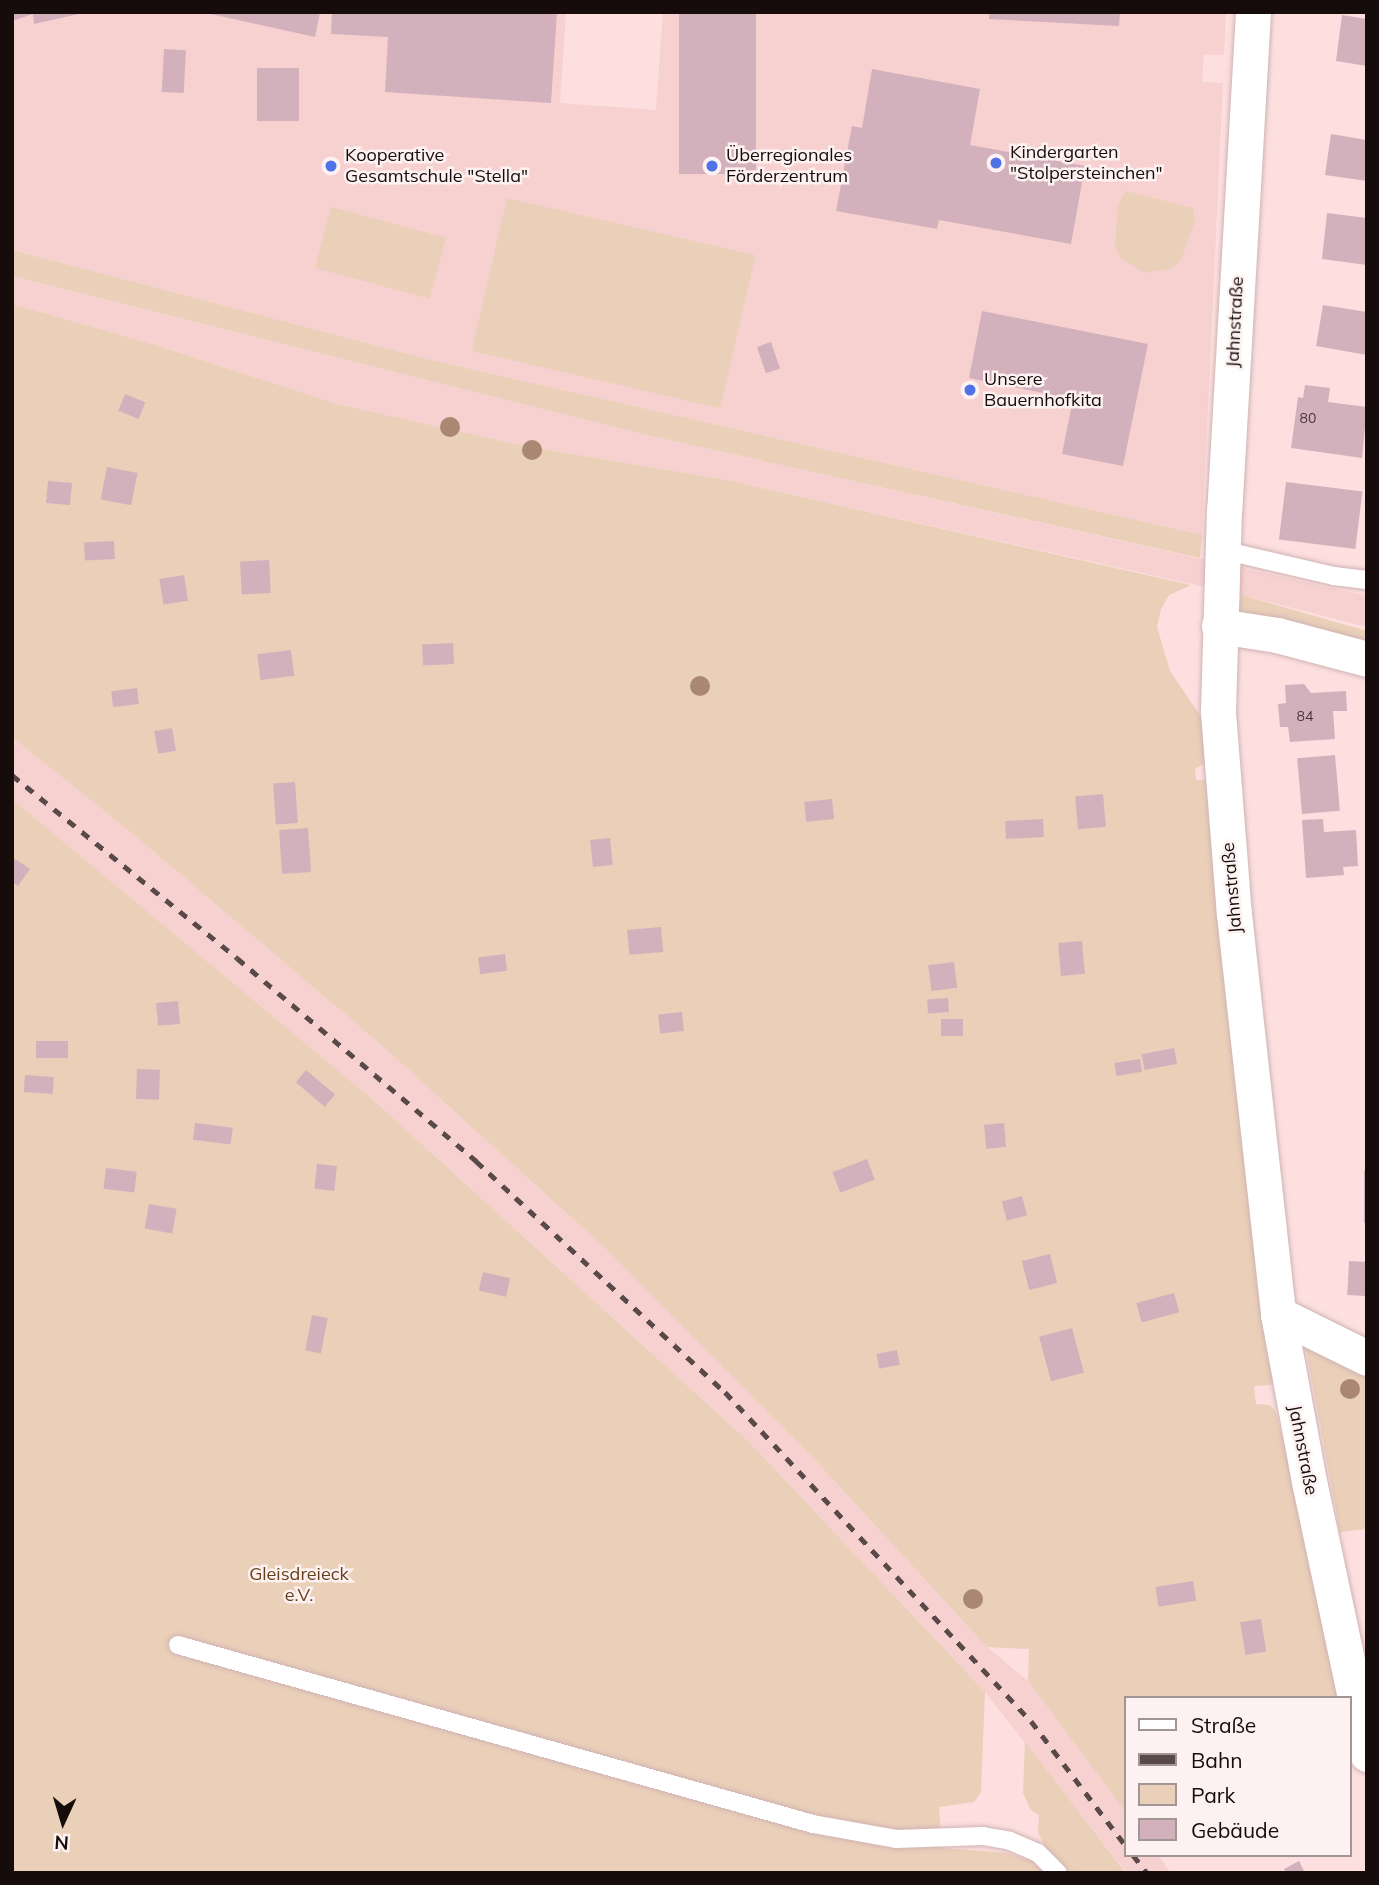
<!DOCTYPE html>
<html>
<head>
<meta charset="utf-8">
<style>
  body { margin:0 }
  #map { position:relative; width:1379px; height:1885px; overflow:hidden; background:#fddfdf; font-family:Mulish,sans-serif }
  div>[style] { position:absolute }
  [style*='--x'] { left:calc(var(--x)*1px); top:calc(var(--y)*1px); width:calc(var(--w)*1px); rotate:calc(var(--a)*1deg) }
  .built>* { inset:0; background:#f7d0d0 }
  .green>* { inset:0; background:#eacfb9; transform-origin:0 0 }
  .building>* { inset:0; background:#d3b1bc; transform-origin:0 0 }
  .roads { filter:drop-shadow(0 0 2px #d0b3b3) drop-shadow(0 0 2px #d0b3b3) }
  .service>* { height:18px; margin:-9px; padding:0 9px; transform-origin:9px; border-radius:9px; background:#fff }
  .minor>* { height:35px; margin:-17.5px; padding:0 17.5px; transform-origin:17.5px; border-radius:17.5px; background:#fff }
  .rail>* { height:5px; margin-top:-2.5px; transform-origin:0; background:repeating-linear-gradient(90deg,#594949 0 9px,transparent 0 18px) }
  .trees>* { width:20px; height:20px; margin:-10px; border-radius:50%; background:#a98773 }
  .dots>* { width:19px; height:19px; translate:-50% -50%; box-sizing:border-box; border:4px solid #fdf1f1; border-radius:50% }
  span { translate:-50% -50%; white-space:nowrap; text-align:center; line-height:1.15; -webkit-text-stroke:5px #fdf1f1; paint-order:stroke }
  .number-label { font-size:14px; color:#453538 }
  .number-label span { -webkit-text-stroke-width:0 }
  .poi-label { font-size:18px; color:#160c0c }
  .left { translate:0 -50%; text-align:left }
  .street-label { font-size:18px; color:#160c0c }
  .park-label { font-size:18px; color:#643f1a }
  .frame { position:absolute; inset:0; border:14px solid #160c0c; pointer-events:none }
  .legend { position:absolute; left:1124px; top:1696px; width:228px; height:161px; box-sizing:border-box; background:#fdf1f1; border:2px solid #a19595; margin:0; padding:9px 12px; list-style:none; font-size:21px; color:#160c0c }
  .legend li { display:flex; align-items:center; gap:14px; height:35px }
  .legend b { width:35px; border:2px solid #a19595 }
  .north { position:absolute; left:28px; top:1787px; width:70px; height:70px; -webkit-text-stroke:5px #fdf1f1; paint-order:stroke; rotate:184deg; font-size:19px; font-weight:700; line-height:28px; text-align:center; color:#160c0c }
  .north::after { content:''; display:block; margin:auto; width:24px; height:32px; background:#160c0c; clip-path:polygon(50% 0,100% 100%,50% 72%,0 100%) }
</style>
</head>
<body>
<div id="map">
  <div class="built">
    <div style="clip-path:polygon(12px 12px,566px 12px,560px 103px,656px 110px,663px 12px,1226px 12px,1224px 55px,1204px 55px,1202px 82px,1223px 83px,1202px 535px,431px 360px,12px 250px)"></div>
    <div style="clip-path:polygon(12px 276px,651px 436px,1367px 596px,1367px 627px,1241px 595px,722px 479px,525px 446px,337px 404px,152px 344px,12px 304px)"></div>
    <div style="clip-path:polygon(12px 737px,133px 834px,379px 1043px,603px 1246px,817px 1462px,987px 1647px,1028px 1681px,1125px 1811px,1125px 1855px,1158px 1855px,1171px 1873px,1127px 1873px,985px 1692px,748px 1441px,372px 1099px,12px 799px)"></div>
  </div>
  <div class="green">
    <div style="clip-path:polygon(1126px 191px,1193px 208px,1195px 221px,1181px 260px,1170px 269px,1144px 273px,1121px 258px,1115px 247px,1118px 204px)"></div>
    <div style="left:507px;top:198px;width:255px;height:157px;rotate:13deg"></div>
    <div style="left:331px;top:207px;width:119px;height:63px;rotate:15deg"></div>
    <div style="clip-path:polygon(12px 250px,431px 360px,1202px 535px,1200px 558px,651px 436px,12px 276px)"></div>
    <div style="clip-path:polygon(12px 304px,152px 344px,337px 404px,525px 446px,722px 479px,1191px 585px,1169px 595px,1161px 609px,1157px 627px,1170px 671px,1202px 718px,1205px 763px,1195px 769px,1196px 780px,1207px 780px,1278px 1380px,1270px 1385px,1254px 1386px,1256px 1404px,1269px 1405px,1275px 1410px,1297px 1490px,1330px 1642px,1337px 1698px,1125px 1698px,1125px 1811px,1028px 1681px,1029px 1649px,987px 1647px,817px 1462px,603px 1246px,379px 1043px,133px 834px,12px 737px)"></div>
    <div style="clip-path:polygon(1241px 595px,1367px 631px,1367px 641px,1238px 612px)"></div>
    <div style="clip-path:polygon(12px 799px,372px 1099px,748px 1441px,985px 1692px,981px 1792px,974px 1802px,939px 1807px,942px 1848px,1007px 1853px,1034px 1862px,1045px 1873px,12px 1873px)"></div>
    <div style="clip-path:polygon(1305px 1343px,1367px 1371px,1367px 1529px,1340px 1532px)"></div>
    <div style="clip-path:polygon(1025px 1742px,1126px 1873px,1127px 1873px,1070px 1873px,1044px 1845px,1038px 1832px,1039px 1815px,1030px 1809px,1023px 1793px)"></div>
  </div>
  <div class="building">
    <div style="clip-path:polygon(12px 12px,83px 12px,83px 13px,34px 24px,33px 14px,12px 21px)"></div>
    <div style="clip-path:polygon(202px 12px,320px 12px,315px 37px)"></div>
    <div style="clip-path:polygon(332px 12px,557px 12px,551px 103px,385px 92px,388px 37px,331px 34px)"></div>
    <div style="left:679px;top:12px;width:77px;height:162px"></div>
    <div style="clip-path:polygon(989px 12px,1120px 12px,1119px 26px,989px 19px)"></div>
    <div style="clip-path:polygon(1342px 15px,1367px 19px,1367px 66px,1336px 61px)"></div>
    <div style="left:164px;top:49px;width:22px;height:43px;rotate:3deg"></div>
    <div style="left:257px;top:68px;width:42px;height:53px"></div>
    <div style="clip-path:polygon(872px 69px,980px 89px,970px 145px,1085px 166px,1071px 244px,939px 220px,937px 229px,836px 211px,852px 126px,862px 128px)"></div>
    <div style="clip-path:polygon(1331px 134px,1367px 140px,1367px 181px,1325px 175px)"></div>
    <div style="clip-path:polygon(1327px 213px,1367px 218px,1367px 265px,1322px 259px)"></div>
    <div style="clip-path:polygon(1323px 305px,1367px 312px,1367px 355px,1316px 346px)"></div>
    <div style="clip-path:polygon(982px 311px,1148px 344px,1123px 466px,1062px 454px,1073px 399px,969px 378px)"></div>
    <div style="left:771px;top:342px;width:28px;height:15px;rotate:71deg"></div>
    <div style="clip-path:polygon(1305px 385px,1330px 388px,1328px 402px,1367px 407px,1362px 458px,1291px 448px,1298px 397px,1303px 398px)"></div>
    <div style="left:125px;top:394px;width:22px;height:18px;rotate:22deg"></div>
    <div style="left:107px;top:467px;width:31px;height:33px;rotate:11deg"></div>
    <div style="left:48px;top:481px;width:24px;height:22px;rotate:5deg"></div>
    <div style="left:1286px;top:482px;width:77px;height:58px;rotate:7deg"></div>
    <div style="left:114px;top:541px;width:18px;height:30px;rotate:87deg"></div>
    <div style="left:269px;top:560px;width:33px;height:29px;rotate:87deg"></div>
    <div style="left:184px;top:575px;width:26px;height:25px;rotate:81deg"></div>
    <div style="left:453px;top:643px;width:21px;height:31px;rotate:87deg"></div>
    <div style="left:291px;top:650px;width:26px;height:34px;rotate:83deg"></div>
    <div style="clip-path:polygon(1304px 684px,1311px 693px,1346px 691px,1347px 711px,1333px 711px,1335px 739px,1290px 742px,1288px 727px,1280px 727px,1278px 704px,1286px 703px,1285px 685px)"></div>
    <div style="left:137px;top:688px;width:16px;height:26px;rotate:83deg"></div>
    <div style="left:172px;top:728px;width:23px;height:18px;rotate:80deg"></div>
    <div style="left:1335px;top:755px;width:56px;height:38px;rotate:85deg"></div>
    <div style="left:295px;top:782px;width:41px;height:22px;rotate:86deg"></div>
    <div style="left:1103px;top:794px;width:33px;height:28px;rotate:85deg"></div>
    <div style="left:832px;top:799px;width:20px;height:28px;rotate:84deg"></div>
    <div style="left:1043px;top:819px;width:18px;height:38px;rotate:87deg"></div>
    <div style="clip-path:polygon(1323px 819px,1324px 832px,1356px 830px,1358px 866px,1343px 867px,1344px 875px,1306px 878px,1302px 820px)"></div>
    <div style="left:308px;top:828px;width:44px;height:29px;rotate:86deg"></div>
    <div style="left:610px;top:838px;width:27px;height:20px;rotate:84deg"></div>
    <div style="clip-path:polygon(15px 859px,30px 869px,18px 886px,12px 882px,12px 863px)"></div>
    <div style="left:661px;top:927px;width:25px;height:34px;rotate:85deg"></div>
    <div style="left:1082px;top:941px;width:33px;height:24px;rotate:85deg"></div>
    <div style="left:505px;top:954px;width:17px;height:27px;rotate:83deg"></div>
    <div style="left:954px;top:962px;width:26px;height:26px;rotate:83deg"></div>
    <div style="left:948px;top:998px;width:14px;height:21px;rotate:86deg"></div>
    <div style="left:178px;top:1001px;width:23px;height:22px;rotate:85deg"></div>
    <div style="left:682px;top:1012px;width:19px;height:24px;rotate:84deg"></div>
    <div style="left:941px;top:1019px;width:22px;height:17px"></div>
    <div style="left:68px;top:1041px;width:17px;height:32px;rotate:90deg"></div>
    <div style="left:1174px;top:1048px;width:16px;height:33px;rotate:79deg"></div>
    <div style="left:1140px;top:1059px;width:13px;height:26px;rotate:81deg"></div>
    <div style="left:137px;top:1069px;width:23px;height:30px;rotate:2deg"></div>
    <div style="left:306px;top:1070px;width:38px;height:16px;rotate:40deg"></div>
    <div style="left:25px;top:1075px;width:29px;height:17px;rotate:4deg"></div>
    <div style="left:195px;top:1123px;width:38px;height:17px;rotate:7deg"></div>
    <div style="left:1004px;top:1123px;width:24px;height:20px;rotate:85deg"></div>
    <div style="left:867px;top:1159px;width:22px;height:37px;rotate:69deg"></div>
    <div style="left:317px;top:1164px;width:20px;height:25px;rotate:6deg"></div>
    <div style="left:106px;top:1168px;width:31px;height:21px;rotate:7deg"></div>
    <div style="left:1364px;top:1170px;width:3px;height:53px"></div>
    <div style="left:1022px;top:1196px;width:20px;height:21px;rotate:75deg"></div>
    <div style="left:149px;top:1204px;width:28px;height:25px;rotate:10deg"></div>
    <div style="left:1050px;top:1254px;width:30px;height:29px;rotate:76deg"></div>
    <div style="left:1349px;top:1261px;width:18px;height:34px;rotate:3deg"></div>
    <div style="left:483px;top:1272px;width:28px;height:19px;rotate:13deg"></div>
    <div style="left:1174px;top:1293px;width:20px;height:39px;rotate:75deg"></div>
    <div style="left:312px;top:1315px;width:16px;height:36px;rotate:11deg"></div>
    <div style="left:1072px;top:1328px;width:46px;height:34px;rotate:75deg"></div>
    <div style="left:897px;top:1350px;width:15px;height:21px;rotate:79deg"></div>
    <div style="left:1193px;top:1581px;width:20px;height:38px;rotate:81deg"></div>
    <div style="left:1261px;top:1619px;width:33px;height:21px;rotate:81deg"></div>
    <div style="clip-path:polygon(1299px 1861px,1305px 1873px,1286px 1873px,1284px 1869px)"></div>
  </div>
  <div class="roads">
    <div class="service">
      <div style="--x:1222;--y:550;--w:115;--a:13.1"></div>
      <div style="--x:1334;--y:576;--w:33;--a:7"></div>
      <div style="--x:178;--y:1645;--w:660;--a:15.74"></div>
      <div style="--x:813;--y:1824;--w:84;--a:10.2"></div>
      <div style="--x:896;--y:1839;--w:87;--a:-2"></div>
      <div style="--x:983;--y:1836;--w:27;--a:10"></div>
      <div style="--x:1010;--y:1841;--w:30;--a:23"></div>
      <div style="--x:1038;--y:1853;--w:28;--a:45"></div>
    </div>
    <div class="minor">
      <div style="--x:1253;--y:12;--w:498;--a:93.3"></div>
      <div style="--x:1224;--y:509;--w:203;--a:91.7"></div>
      <div style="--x:1218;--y:712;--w:203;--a:85.5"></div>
      <div style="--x:1234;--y:914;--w:402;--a:83.7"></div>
      <div style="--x:1278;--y:1314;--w:175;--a:79.5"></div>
      <div style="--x:1310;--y:1486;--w:274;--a:78"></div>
      <div style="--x:1219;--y:626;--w:59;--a:8.8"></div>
      <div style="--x:1277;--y:635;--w:93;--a:14.9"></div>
      <div style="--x:1278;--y:1314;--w:99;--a:26.3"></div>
    </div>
  </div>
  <div class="rail">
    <div style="--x:12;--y:775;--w:290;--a:39.1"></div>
    <div style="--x:237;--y:958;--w:314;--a:40.3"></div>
    <div style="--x:476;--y:1161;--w:340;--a:42.9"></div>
    <div style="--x:725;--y:1392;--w:449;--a:47.1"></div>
    <div style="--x:1031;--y:1721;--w:156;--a:52.8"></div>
    <div style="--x:1133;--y:1855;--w:23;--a:52"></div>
  </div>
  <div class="trees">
    <div style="left:450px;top:427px"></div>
    <div style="left:532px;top:450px"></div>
    <div style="left:700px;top:686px"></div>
    <div style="left:1350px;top:1389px"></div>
    <div style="left:973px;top:1599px"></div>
  </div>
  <div class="dots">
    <div style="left:996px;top:163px;background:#4f73e7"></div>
    <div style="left:331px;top:166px;background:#4f73e7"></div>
    <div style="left:712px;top:166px;background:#4f73e7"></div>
    <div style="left:970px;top:390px;background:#4f73e7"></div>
  </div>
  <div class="number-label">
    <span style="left:1308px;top:418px">80</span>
    <span style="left:1305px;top:716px">84</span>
  </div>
  <div class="poi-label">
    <span class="left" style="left:1010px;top:163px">Kindergarten<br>"Stolpersteinchen"</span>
    <span class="left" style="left:345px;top:166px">Kooperative<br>Gesamtschule "Stella"</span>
    <span class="left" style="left:726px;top:166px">Überregionales<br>Förderzentrum</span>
    <span class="left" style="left:984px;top:390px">Unsere<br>Bauernhofkita</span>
  </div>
  <div class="street-label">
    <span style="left:1235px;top:322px;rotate:-87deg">Jahnstraße</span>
    <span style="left:1232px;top:888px;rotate:-95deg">Jahnstraße</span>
    <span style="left:1303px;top:1450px;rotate:79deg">Jahnstraße</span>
  </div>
  <div class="park-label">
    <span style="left:299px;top:1585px">Gleisdreieck<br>e.V.</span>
  </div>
  <div class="frame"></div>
  <ul class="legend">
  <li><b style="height:9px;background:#fff"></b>Straße</li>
  <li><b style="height:9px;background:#594949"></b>Bahn</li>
  <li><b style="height:19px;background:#eacfb9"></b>Park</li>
  <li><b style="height:19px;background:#d3b1bc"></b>Gebäude</li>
  </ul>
  <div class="north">N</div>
</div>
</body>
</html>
